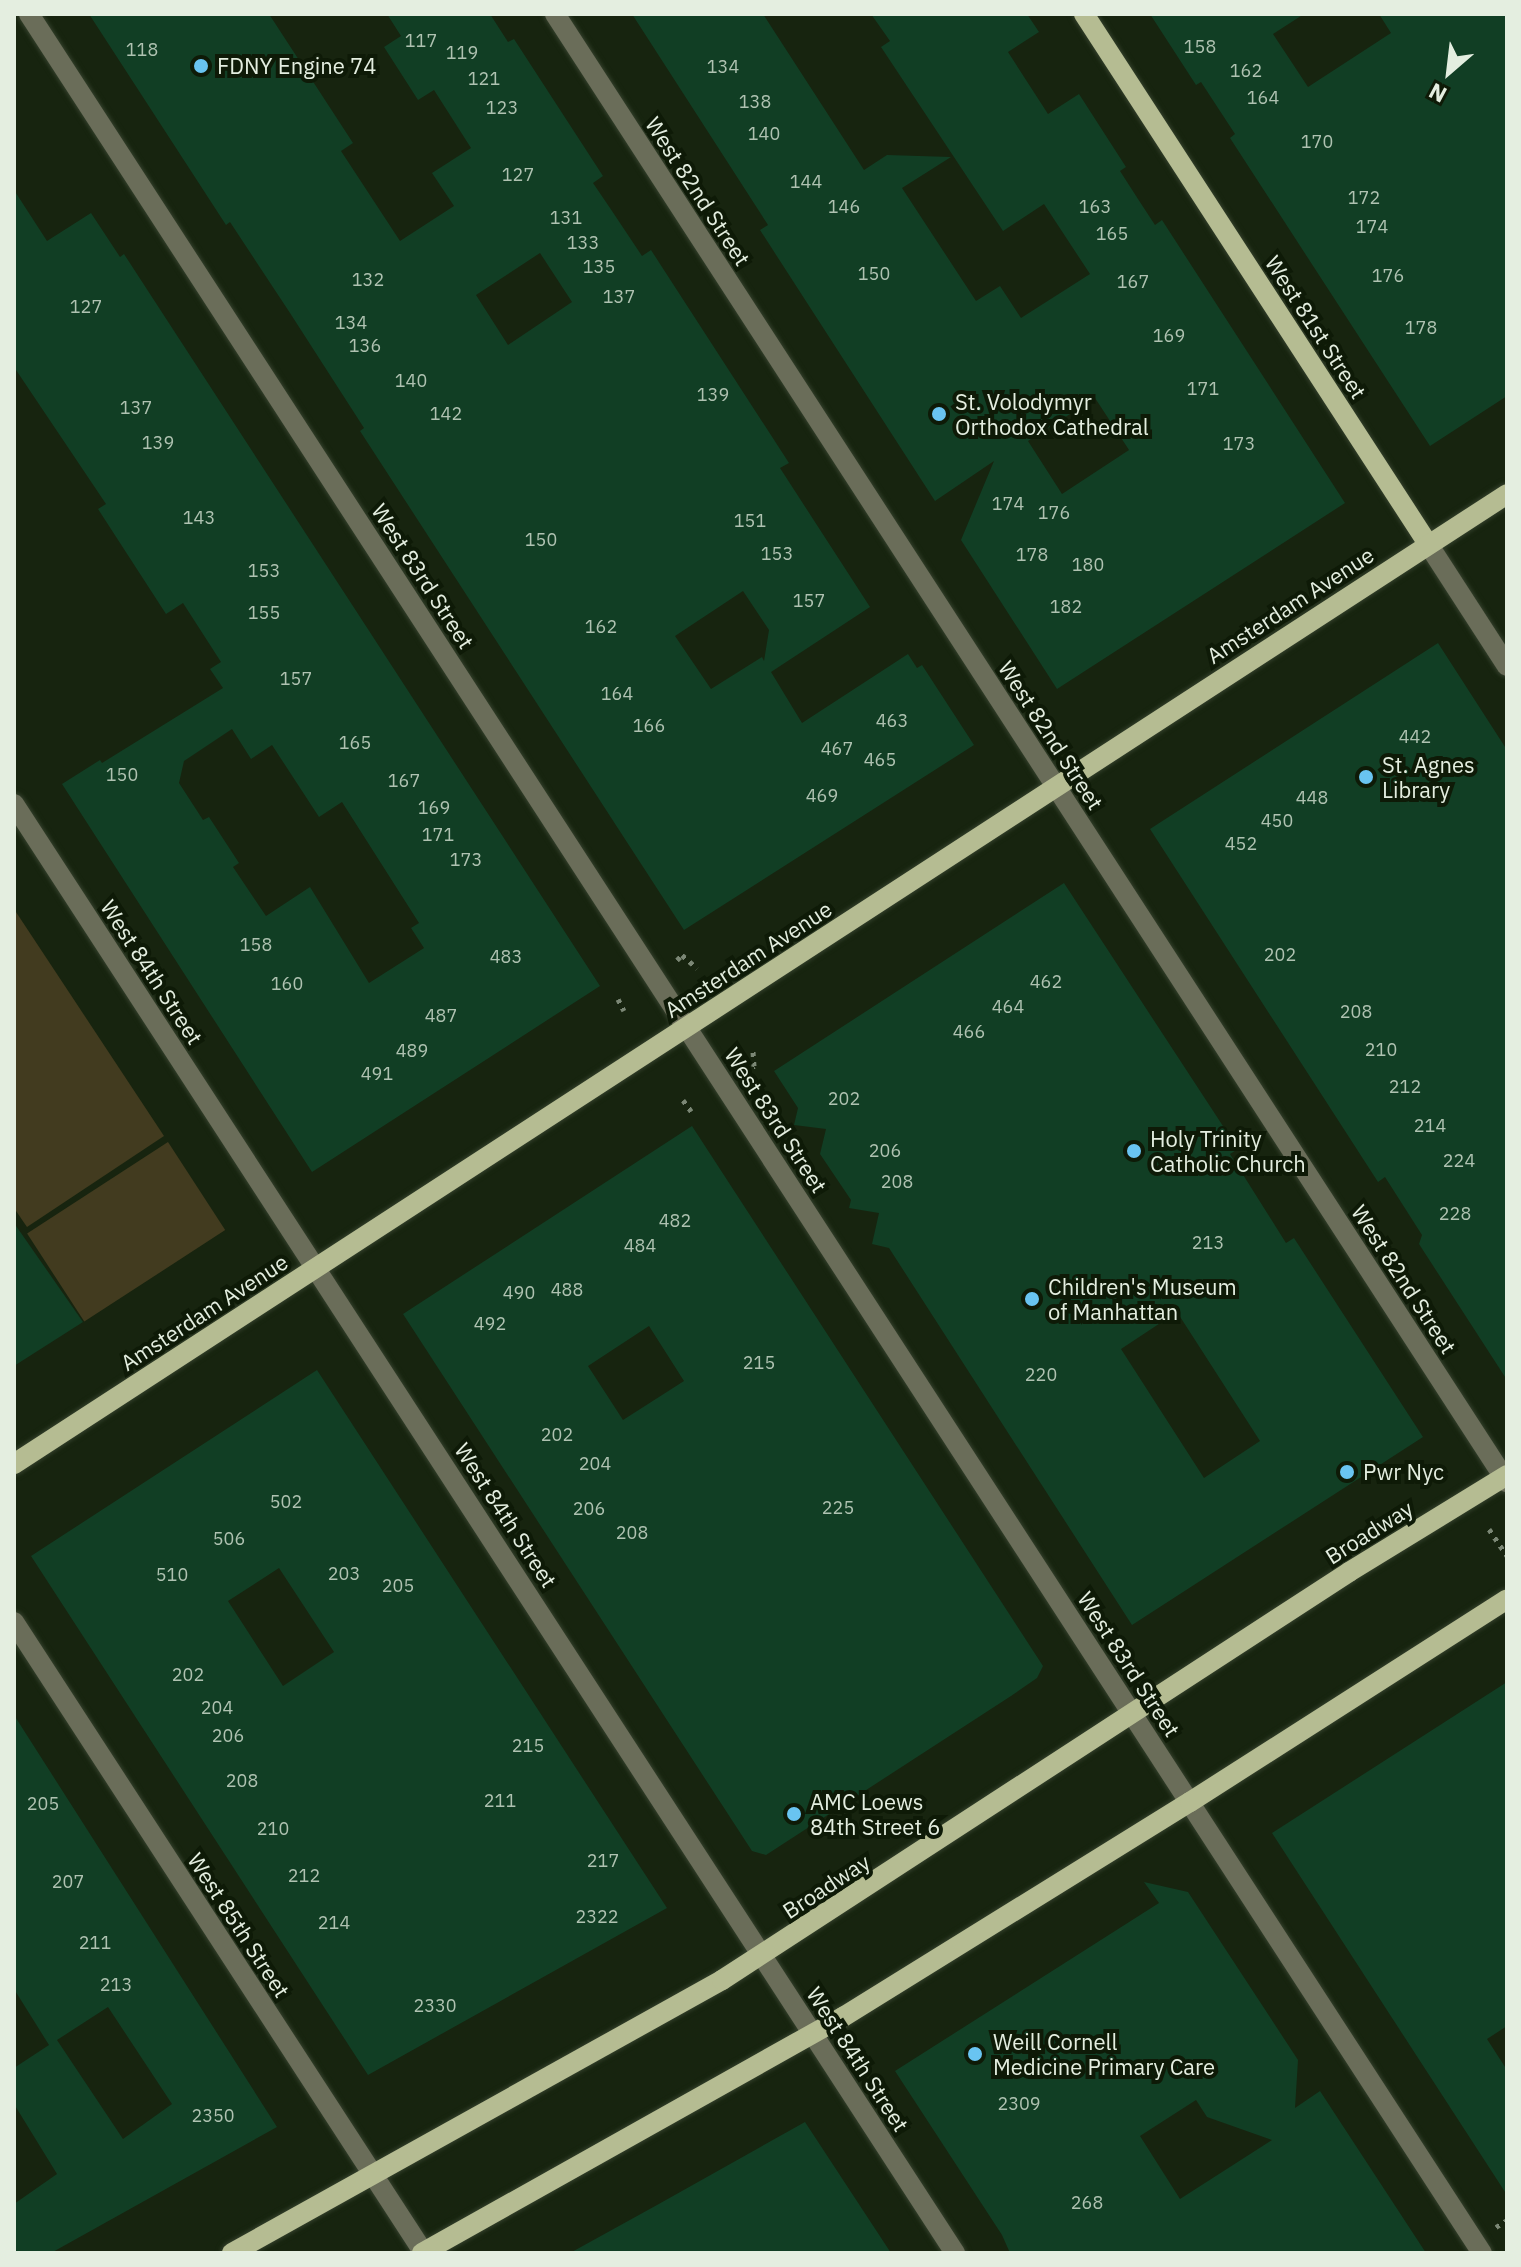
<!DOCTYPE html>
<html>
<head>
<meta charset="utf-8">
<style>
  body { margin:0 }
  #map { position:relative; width:1521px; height:2267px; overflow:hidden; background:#17240f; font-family:"IBM Plex Sans",sans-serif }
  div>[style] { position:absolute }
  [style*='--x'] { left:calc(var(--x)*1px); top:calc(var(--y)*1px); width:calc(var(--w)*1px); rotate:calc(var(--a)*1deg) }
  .green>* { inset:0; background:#423b1f; transform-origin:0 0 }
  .building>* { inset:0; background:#113e24 }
  .path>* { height:5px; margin-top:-2.5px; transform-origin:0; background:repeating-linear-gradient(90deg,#7b8775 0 4px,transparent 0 10px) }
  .roads { filter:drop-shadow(0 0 2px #34402c) drop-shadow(0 0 2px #34402c) }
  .minor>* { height:20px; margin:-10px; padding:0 10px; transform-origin:10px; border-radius:10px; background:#6a6d59 }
  .major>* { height:20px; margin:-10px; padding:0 10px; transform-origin:10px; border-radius:10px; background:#b5bc92 }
  .dots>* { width:22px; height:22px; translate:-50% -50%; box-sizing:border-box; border:4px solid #0e1a07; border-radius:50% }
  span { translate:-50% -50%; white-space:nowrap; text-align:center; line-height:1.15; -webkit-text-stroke:8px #0e1a07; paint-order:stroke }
  .number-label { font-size:18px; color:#afc2b1 }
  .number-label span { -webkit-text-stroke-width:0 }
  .poi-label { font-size:22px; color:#e4eee0 }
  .left { translate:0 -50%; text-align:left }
  .street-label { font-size:22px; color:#e4eee0 }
  .frame { position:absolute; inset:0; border:16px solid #e4eee0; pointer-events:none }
  .north { position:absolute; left:1409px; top:32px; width:80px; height:80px; -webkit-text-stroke:6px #0e1a07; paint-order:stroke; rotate:208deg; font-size:22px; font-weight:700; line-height:32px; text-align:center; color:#e4eee0 }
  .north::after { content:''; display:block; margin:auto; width:28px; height:36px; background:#e4eee0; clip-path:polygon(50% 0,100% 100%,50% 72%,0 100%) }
</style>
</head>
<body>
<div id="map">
  <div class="green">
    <div style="clip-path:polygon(14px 909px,164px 1136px,27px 1227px,14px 1208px)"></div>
    <div style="left:168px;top:1142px;width:105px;height:168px;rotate:57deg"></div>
  </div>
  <div class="building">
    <div style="clip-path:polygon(evenodd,89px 14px,269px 14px,353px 143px,341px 151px,400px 241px,454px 206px,432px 173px,471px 148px,434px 90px,418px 100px,384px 47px,401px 36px,387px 14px,490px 14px,508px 42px,514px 39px,603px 176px,593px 183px,610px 208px,642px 256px,651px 250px,789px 463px,780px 468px,870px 607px,771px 672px,802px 723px,908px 654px,917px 668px,922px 665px,974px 745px,684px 930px,360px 431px,364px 428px,290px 313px,230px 222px,226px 225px,89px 14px,540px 253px,572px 302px,508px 345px,476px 295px,540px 253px,89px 14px,743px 591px,769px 630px,764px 661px,762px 657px,711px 689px,675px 636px,743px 591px)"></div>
    <div style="clip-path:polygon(evenodd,632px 14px,763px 14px,864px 170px,887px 155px,951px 157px,902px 188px,976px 301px,1000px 286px,1021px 318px,1090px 274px,1044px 204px,1003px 231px,881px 47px,890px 41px,871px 14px,1027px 14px,1039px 32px,1008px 52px,1048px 114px,1079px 94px,1126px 167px,1120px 171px,1138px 199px,1155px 225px,1162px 220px,1345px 503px,1057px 689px,961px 540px,994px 461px,935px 501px,760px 230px,768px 225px,632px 14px,1095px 398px,1129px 450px,1062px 494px,1028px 441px,1095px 398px)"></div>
    <div style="clip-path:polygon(1150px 14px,1304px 14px,1273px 34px,1308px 87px,1391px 33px,1379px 14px,1507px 14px,1507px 396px,1430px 446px,1230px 138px,1235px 134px,1201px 82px,1196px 85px)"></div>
    <div style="clip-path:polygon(evenodd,14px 190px,47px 241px,91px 213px,120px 257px,124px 254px,600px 986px,312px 1172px,62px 784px,100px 760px,102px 763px,223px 688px,210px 669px,221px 662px,183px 603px,166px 614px,98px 509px,106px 504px,14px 367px,14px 190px,232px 729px,251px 759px,272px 745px,319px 817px,342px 802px,419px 923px,411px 928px,424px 948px,369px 983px,310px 887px,266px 916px,233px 867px,239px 863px,209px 817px,203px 820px,179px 783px,184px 761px,232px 729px)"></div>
    <div style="clip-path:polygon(1438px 643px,1507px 750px,1507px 1380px,1419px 1244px,1422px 1235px,1385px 1177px,1378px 1182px,1150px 829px)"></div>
    <div style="clip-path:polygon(evenodd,1064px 883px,1238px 1149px,1230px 1154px,1286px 1243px,1294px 1238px,1423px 1437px,1132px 1625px,889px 1248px,872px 1244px,879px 1213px,849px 1208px,851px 1200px,820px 1154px,826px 1129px,794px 1125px,798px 1108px,774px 1071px,1064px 883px,1177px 1312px,1260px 1441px,1204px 1478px,1121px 1349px,1177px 1312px)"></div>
    <div style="clip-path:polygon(evenodd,692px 1126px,1043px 1666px,1037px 1678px,1011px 1696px,766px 1855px,752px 1851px,403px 1314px,692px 1126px,649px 1326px,684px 1381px,623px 1420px,588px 1366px,649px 1326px)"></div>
    <div style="clip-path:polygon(14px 1223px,83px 1322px,14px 1366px)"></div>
    <div style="clip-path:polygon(evenodd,317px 1370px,667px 1908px,368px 2075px,31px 1556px,317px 1370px,279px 1568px,334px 1652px,283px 1686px,228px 1601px,279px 1568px)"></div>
    <div style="clip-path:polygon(1507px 1682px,1507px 2026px,1487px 2039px,1507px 2070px,1507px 2195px,1272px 1833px)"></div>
    <div style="clip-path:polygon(evenodd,14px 1715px,277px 2127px,51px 2253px,14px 2253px,14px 2204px,57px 2174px,14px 2104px,14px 2068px,49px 2045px,14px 1989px,14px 1715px,108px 2007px,172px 2104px,123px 2139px,57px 2040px,108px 2007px)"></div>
    <div style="clip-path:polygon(evenodd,1144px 1882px,1188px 1892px,1298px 2060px,1295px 2108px,1320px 2091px,1426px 2253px,1010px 2253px,1002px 2235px,895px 2071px,1159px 1903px,1144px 1882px,1196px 2100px,1207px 2117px,1272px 2140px,1180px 2199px,1140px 2136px,1196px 2100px)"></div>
    <div style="clip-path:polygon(805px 2122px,891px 2253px,570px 2253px,657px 2205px)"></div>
  </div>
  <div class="path">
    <div style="--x:677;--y:960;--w:7;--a:-45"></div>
    <div style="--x:682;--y:955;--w:20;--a:41"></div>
    <div style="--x:618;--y:999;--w:13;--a:63"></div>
    <div style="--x:745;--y:1072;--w:11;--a:-34"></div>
    <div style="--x:754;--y:1066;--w:15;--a:-94"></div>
    <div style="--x:683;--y:1100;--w:14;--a:54"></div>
    <div style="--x:1489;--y:1529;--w:32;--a:56"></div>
    <div style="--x:1496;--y:2227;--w:13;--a:-32"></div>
  </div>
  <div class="roads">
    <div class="minor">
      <div style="--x:29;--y:14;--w:2669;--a:57.02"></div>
      <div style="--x:555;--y:14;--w:1750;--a:57.04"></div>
      <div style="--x:1428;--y:544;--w:145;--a:57.1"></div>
      <div style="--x:14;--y:804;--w:1728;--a:57"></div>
      <div style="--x:14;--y:1622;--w:753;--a:56.99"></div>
    </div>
    <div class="major">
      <div style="--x:1084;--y:14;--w:632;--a:57.01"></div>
      <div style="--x:14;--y:1464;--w:1780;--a:-33.01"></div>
      <div style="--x:232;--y:2253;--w:561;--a:-29.12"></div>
      <div style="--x:722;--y:1980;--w:748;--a:-33.05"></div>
      <div style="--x:1349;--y:1572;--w:185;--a:-31.5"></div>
      <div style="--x:422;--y:2253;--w:483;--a:-29.3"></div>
      <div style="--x:843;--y:2017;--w:408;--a:-31.8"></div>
      <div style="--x:1190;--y:1802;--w:376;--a:-32.6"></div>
    </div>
  </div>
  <div class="dots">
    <div style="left:201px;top:66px;background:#69c4f1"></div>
    <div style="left:939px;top:414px;background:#69c4f1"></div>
    <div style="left:1366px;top:777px;background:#69c4f1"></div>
    <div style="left:1134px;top:1151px;background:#69c4f1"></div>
    <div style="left:1032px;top:1299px;background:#69c4f1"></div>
    <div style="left:1347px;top:1472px;background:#69c4f1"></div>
    <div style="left:794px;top:1814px;background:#69c4f1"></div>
    <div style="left:975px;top:2054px;background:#69c4f1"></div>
  </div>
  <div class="number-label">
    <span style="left:421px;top:41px">117</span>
    <span style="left:1200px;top:47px">158</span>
    <span style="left:142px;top:50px">118</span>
    <span style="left:462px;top:53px">119</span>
    <span style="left:723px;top:67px">134</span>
    <span style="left:1246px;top:71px">162</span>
    <span style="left:484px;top:79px">121</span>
    <span style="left:1263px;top:98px">164</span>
    <span style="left:755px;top:102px">138</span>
    <span style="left:502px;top:108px">123</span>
    <span style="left:764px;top:134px">140</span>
    <span style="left:1317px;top:142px">170</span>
    <span style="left:518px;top:175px">127</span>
    <span style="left:806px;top:182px">144</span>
    <span style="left:1364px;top:198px">172</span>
    <span style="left:844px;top:207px">146</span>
    <span style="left:1095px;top:207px">163</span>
    <span style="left:566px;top:218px">131</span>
    <span style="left:1372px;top:227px">174</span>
    <span style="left:1112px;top:234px">165</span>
    <span style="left:583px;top:243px">133</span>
    <span style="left:599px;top:267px">135</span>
    <span style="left:874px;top:274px">150</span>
    <span style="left:1388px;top:276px">176</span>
    <span style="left:368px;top:280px">132</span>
    <span style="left:1133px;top:282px">167</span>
    <span style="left:619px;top:297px">137</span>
    <span style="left:86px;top:307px">127</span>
    <span style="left:351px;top:323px">134</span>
    <span style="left:1421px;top:328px">178</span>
    <span style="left:1169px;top:336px">169</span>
    <span style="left:365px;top:346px">136</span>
    <span style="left:411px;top:381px">140</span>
    <span style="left:1203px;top:389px">171</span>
    <span style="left:713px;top:395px">139</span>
    <span style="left:136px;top:408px">137</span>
    <span style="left:446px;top:414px">142</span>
    <span style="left:158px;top:443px">139</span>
    <span style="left:1239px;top:444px">173</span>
    <span style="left:1008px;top:504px">174</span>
    <span style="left:1054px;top:513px">176</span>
    <span style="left:199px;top:518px">143</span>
    <span style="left:750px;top:521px">151</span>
    <span style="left:541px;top:540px">150</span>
    <span style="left:777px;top:554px">153</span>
    <span style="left:1032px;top:555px">178</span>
    <span style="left:1088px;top:565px">180</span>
    <span style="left:264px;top:571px">153</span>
    <span style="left:809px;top:601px">157</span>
    <span style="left:1066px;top:607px">182</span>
    <span style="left:264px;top:613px">155</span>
    <span style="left:601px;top:627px">162</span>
    <span style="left:296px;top:679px">157</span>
    <span style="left:617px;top:694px">164</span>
    <span style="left:892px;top:721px">463</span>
    <span style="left:649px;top:726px">166</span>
    <span style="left:1415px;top:737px">442</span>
    <span style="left:355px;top:743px">165</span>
    <span style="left:837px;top:749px">467</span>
    <span style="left:880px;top:760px">465</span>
    <span style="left:122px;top:775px">150</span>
    <span style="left:404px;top:781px">167</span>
    <span style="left:822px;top:796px">469</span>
    <span style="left:1312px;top:798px">448</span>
    <span style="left:434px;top:808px">169</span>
    <span style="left:1277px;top:821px">450</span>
    <span style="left:438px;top:835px">171</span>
    <span style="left:1241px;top:844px">452</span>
    <span style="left:466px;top:860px">173</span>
    <span style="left:256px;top:945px">158</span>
    <span style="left:1280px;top:955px">202</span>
    <span style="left:506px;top:957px">483</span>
    <span style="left:1046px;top:982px">462</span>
    <span style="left:287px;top:984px">160</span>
    <span style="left:1008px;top:1007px">464</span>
    <span style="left:1356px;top:1012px">208</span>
    <span style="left:441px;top:1016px">487</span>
    <span style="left:969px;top:1032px">466</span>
    <span style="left:1381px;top:1050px">210</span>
    <span style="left:412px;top:1051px">489</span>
    <span style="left:377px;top:1074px">491</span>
    <span style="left:1405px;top:1087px">212</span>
    <span style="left:844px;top:1099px">202</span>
    <span style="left:1430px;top:1126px">214</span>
    <span style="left:885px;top:1151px">206</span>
    <span style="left:1459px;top:1161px">224</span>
    <span style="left:897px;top:1182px">208</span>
    <span style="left:1455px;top:1214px">228</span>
    <span style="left:675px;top:1221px">482</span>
    <span style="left:1208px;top:1243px">213</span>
    <span style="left:640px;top:1246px">484</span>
    <span style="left:567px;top:1290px">488</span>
    <span style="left:519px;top:1293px">490</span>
    <span style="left:490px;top:1324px">492</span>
    <span style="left:759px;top:1363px">215</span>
    <span style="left:1041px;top:1375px">220</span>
    <span style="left:557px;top:1435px">202</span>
    <span style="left:595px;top:1464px">204</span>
    <span style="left:286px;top:1502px">502</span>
    <span style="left:838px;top:1508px">225</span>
    <span style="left:589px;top:1509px">206</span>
    <span style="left:632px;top:1533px">208</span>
    <span style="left:229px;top:1539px">506</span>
    <span style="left:344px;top:1574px">203</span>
    <span style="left:172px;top:1575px">510</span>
    <span style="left:398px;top:1586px">205</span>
    <span style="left:188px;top:1675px">202</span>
    <span style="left:217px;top:1708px">204</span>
    <span style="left:228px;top:1736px">206</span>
    <span style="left:528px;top:1746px">215</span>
    <span style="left:242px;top:1781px">208</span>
    <span style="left:500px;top:1801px">211</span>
    <span style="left:43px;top:1804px">205</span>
    <span style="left:273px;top:1829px">210</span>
    <span style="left:603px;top:1861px">217</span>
    <span style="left:304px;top:1876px">212</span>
    <span style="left:68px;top:1882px">207</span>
    <span style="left:597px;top:1917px">2322</span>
    <span style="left:334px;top:1923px">214</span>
    <span style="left:95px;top:1943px">211</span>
    <span style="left:116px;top:1985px">213</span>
    <span style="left:435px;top:2006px">2330</span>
    <span style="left:1019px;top:2104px">2309</span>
    <span style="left:213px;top:2116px">2350</span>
    <span style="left:1087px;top:2203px">268</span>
  </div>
  <div class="poi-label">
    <span class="left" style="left:217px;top:66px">FDNY Engine 74</span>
    <span class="left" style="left:955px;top:414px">St. Volodymyr<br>Orthodox Cathedral</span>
    <span class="left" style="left:1382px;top:777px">St. Agnes<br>Library</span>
    <span class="left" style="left:1150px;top:1151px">Holy Trinity<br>Catholic Church</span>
    <span class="left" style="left:1048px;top:1299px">Children's Museum<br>of Manhattan</span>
    <span class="left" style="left:1363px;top:1472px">Pwr Nyc</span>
    <span class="left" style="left:810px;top:1814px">AMC Loews<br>84th Street 6</span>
    <span class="left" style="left:993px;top:2054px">Weill Cornell<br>Medicine Primary Care</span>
  </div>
  <div class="street-label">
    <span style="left:698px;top:191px;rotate:57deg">West 82nd Street</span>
    <span style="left:1316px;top:327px;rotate:57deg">West 81st Street</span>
    <span style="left:423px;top:576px;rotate:57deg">West 83rd Street</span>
    <span style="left:1290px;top:605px;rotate:-33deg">Amsterdam Avenue</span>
    <span style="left:1051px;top:735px;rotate:57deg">West 82nd Street</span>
    <span style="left:748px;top:959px;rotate:-33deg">Amsterdam Avenue</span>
    <span style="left:152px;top:972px;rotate:57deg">West 84th Street</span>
    <span style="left:776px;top:1120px;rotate:57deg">West 83rd Street</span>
    <span style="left:1404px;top:1279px;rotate:57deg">West 82nd Street</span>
    <span style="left:204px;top:1312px;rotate:-33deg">Amsterdam Avenue</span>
    <span style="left:506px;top:1515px;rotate:57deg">West 84th Street</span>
    <span style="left:1369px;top:1532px;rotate:-32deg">Broadway</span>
    <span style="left:1129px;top:1664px;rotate:57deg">West 83rd Street</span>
    <span style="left:826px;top:1886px;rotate:-33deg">Broadway</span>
    <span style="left:239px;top:1925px;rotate:57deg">West 85th Street</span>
    <span style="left:858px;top:2059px;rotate:57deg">West 84th Street</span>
  </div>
  <div class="frame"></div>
  <div class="north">N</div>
</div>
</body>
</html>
